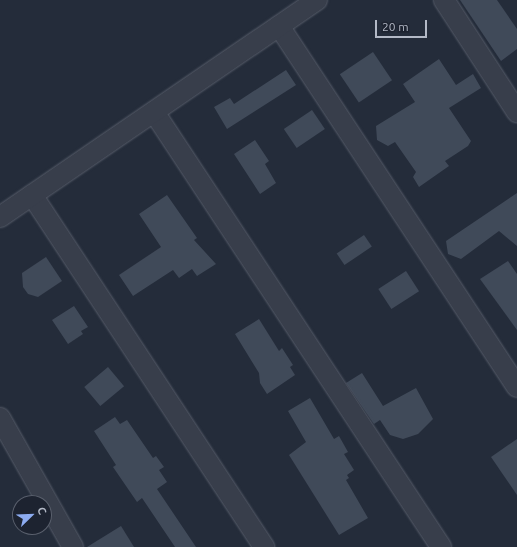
<!DOCTYPE html>
<html>
<head>
<meta charset="utf-8">
<style>
  body { margin:0 }
  #map { position:relative; width:517px; height:547px; overflow:hidden; background:#242c3a; font-family:Ubuntu,sans-serif }
  div>[style] { position:absolute }
  [style*='--x'] { left:calc(var(--x)*1px); top:calc(var(--y)*1px); width:calc(var(--w)*1px); rotate:calc(var(--a)*1deg) }
  .building>* { inset:0; background:#404a59; transform-origin:0 0 }
  .roads { filter:drop-shadow(0 0 1px #565c69) drop-shadow(0 0 1px #565c69) }
  .minor>* { height:20px; margin:-10px; padding:0 10px; transform-origin:10px; border-radius:10px; background:#383e4b }
  span { translate:-50% -50%; white-space:nowrap; text-align:center; line-height:1.15; -webkit-text-stroke:4px #1d2330; paint-order:stroke }
  .north { position:absolute; left:12px; top:495px; width:40px; height:40px; box-sizing:border-box; background:#1d2330; border:1px solid #595f6c; border-radius:50%; rotate:67deg; font-size:11px; font-weight:700; line-height:16px; text-align:center; color:#b3b9c6 }
  .north::after { content:''; display:block; margin:auto; width:14px; height:18px; background:#8dacf1; clip-path:polygon(50% 0,100% 100%,50% 72%,0 100%) }
  .scale { position:absolute; left:375px; top:20px; width:52px; height:18px; box-sizing:border-box; border:2px solid #b3b9c6; border-top:0; padding-left:5px; font-size:12px; line-height:14px; white-space:nowrap; color:#b3b9c6; -webkit-text-stroke:3px #1d2330; paint-order:stroke }
</style>
</head>
<body>
<div id="map">
  <div class="building">
    <div style="clip-path:polygon(460px 0,497px 0,517px 29px,517px 49px,501px 61px)"></div>
    <div style="left:373px;top:52px;width:34px;height:40px;rotate:56deg"></div>
    <div style="clip-path:polygon(439px 59px,456px 85px,473px 74px,481px 88px,449px 108px,471px 141px,468px 146px,445px 161px,449px 166px,419px 187px,413px 177px,416px 172px,395px 142px,388px 146px,377px 140px,376px 126px,415px 102px,403px 84px)"></div>
    <div style="clip-path:polygon(286px 70px,296px 85px,227px 129px,214px 107px,230px 98px,234px 104px)"></div>
    <div style="left:312px;top:110px;width:23px;height:34px;rotate:56deg"></div>
    <div style="clip-path:polygon(255px 140px,269px 161px,265px 164px,276px 183px,260px 194px,234px 154px)"></div>
    <div style="clip-path:polygon(517px 193px,517px 246px,499px 231px,461px 259px,448px 254px,446px 241px)"></div>
    <div style="clip-path:polygon(167px 195px,197px 238px,194px 240px,216px 264px,197px 276px,192px 269px,179px 278px,173px 270px,133px 296px,119px 275px,161px 247px,139px 214px)"></div>
    <div style="left:364px;top:235px;width:14px;height:33px;rotate:56deg"></div>
    <div style="clip-path:polygon(46px 257px,62px 281px,38px 297px,28px 294px,23px 287px,22px 273px)"></div>
    <div style="clip-path:polygon(508px 261px,517px 274px,517px 330px,480px 279px)"></div>
    <div style="left:406px;top:271px;width:24px;height:33px;rotate:57deg"></div>
    <div style="clip-path:polygon(74px 306px,88px 327px,81px 331px,83px 334px,68px 344px,52px 320px)"></div>
    <div style="clip-path:polygon(259px 319px,279px 351px,282px 348px,293px 365px,290px 367px,295px 375px,267px 394px,260px 383px,259px 373px,235px 334px)"></div>
    <div style="left:108px;top:367px;width:25px;height:31px;rotate:50deg"></div>
    <div style="clip-path:polygon(362px 373px,383px 406px,416px 388px,433px 419px,418px 434px,403px 439px,390px 435px,380px 420px,374px 424px,346px 383px)"></div>
    <div style="clip-path:polygon(310px 398px,334px 439px,339px 436px,348px 452px,344px 454px,354px 470px,347px 475px,349px 478px,346px 480px,368px 518px,339px 535px,289px 455px,306px 442px,288px 411px)"></div>
    <div style="clip-path:polygon(115px 417px,120px 424px,127px 420px,153px 458px,156px 456px,164px 467px,159px 470px,167px 482px,157px 489px,196px 547px,175px 547px,142px 498px,137px 502px,113px 467px,116px 465px,94px 431px)"></div>
    <div style="clip-path:polygon(517px 439px,517px 495px,491px 457px)"></div>
    <div style="clip-path:polygon(121px 526px,134px 547px,87px 547px)"></div>
  </div>
  <div class="roads">
    <div class="minor">
      <div style="--x:444;--y:0;--w:134;--a:56.9"></div>
      <div style="--x:279;--y:26;--w:432;--a:56.6"></div>
      <div style="--x:154;--y:112;--w:521;--a:56.58"></div>
      <div style="--x:32;--y:195;--w:422;--a:56.6"></div>
      <div style="--x:0;--y:217;--w:384;--a:-34.4"></div>
      <div style="--x:0;--y:418;--w:148;--a:60.5"></div>
    </div>
  </div>
  <div class="north">С</div>
  <div class="scale">20 m</div>
</div>
</body>
</html>
